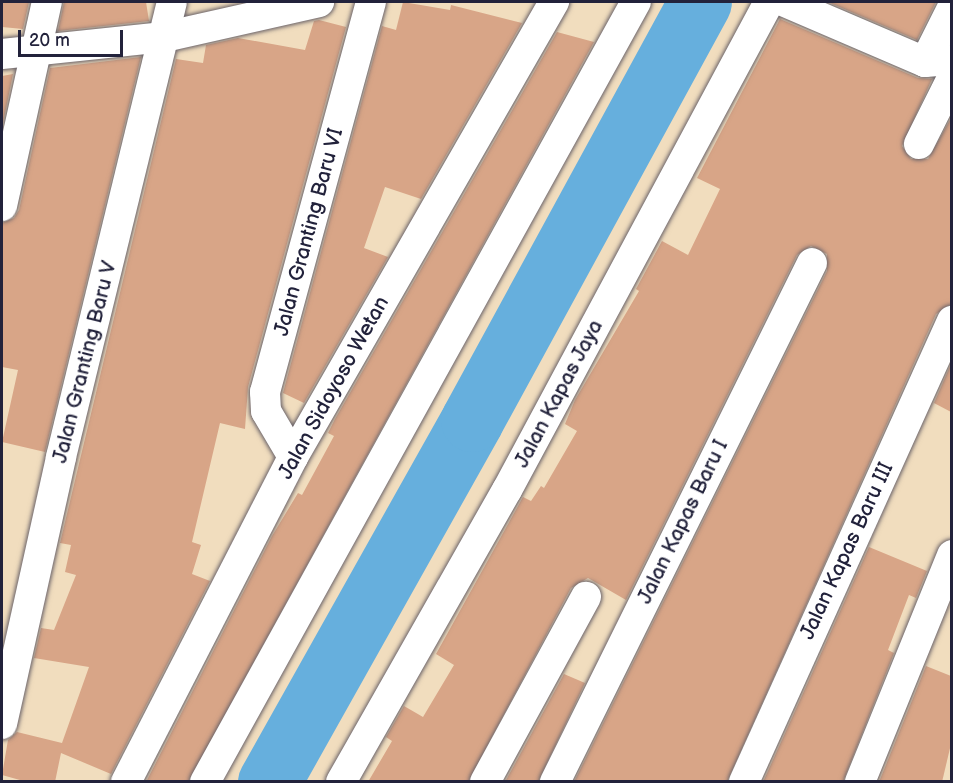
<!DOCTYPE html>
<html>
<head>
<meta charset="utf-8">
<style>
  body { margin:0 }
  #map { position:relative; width:953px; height:783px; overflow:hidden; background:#f1ddbe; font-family:"Balsamiq Sans",sans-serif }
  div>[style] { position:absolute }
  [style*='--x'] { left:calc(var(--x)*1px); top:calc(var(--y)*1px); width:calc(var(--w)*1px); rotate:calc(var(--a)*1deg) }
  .river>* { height:63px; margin:-31.5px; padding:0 31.5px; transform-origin:31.5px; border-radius:31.5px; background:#66afdd }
  .building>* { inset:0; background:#d8a587 }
  .roads { filter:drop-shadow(0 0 2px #6a6369) drop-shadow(0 0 2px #6a6369) }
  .minor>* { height:30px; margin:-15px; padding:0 15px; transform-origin:15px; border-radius:15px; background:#fff }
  span { translate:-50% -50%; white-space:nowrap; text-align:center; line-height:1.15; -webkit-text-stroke:4.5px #fff; paint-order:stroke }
  .street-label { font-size:21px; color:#22223b }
  .frame { position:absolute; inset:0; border:3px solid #22223b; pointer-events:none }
  .scale { position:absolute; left:18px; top:30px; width:105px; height:27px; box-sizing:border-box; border:3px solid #22223b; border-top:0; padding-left:8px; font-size:18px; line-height:21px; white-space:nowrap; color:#22223b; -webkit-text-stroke:4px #fff; paint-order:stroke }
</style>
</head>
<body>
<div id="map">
  <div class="river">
    <div style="--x:269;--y:782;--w:415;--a:-60.7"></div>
    <div style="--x:472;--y:420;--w:476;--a:-61.4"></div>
  </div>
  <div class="building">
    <div style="clip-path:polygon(2px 2px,29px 2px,23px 29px,2px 27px)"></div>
    <div style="clip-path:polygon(64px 2px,146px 2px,149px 21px,58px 31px)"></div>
    <div style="clip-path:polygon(403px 2px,450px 10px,451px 5px,522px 23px,421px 199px,385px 187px,364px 248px,388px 257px,304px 403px,283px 393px,382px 26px,396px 30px)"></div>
    <div style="clip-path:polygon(828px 2px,936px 2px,917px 40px)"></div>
    <div style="clip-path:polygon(780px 19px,918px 78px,932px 79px,902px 146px,911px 159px,928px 159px,951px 118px,951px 304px,936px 314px,727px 782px,574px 782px,827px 271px,827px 254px,811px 246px,797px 255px,626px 600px,588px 578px,571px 588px,468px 782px,368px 782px,392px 741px,386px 737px,404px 706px,423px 717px,454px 665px,436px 654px,523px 497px,531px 501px,541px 486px,544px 488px,577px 431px,565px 424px,575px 400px,639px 291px,636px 289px,662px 241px,688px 255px,720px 189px,697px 178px)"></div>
    <div style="clip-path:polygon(319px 20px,346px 27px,248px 387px,245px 429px,220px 423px,192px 542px,201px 545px,192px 574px,210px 581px,111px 774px,61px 753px,55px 782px,27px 782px,2px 775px,8px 740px,17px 732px,62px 743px,89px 667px,34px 658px,41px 628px,54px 630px,76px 575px,65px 572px,71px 545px,60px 543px,176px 59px,203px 63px,206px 45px,238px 38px,305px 50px,314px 21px)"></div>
    <div style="clip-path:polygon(557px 32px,594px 42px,188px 782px,146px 782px,272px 536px,298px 493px,302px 495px,334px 436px,328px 433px,335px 419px)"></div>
    <div style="clip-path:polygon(141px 57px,45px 452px,2px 442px,18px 370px,2px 367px,2px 223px,14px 218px,19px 210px,50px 68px)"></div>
    <div style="clip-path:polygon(13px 74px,2px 128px,2px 76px)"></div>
    <div style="clip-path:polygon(951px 364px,951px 412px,934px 403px)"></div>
    <div style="clip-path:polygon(869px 547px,927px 571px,916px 598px,909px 595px,888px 650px,894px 653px,843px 782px,763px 782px)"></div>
    <div style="clip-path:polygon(926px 666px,951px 676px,951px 744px,942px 782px,879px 782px)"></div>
    <div style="clip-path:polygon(564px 674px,585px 683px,538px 782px,505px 782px)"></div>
  </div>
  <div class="roads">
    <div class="minor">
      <div style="--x:785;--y:2;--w:152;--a:23.2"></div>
      <div style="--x:925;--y:62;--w:27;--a:-4"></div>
      <div style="--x:2;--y:54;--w:163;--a:-6"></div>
      <div style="--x:164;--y:37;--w:159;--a:-12.7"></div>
      <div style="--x:925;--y:62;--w:60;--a:-63.4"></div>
      <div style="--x:919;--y:144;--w:74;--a:-63.4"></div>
      <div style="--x:2;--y:206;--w:209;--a:-77.6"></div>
      <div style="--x:293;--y:457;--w:53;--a:-120.4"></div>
      <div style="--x:266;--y:411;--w:19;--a:-93"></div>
      <div style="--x:265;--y:392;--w:404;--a:-74.8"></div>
      <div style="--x:2;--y:724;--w:273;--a:-77.5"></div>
      <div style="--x:61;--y:457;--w:468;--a:-76.3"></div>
      <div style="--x:126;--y:782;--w:365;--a:-62.8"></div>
      <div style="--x:293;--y:457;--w:525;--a:-60.16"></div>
      <div style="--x:205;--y:782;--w:891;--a:-61.08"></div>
      <div style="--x:341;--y:782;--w:336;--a:-60.4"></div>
      <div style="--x:507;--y:490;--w:554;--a:-61.77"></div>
      <div style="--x:485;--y:782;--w:211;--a:-61.4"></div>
      <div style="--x:555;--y:782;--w:579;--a:-63.66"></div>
      <div style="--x:744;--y:782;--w:506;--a:-65.72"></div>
      <div style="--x:860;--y:782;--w:245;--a:-67.9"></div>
    </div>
  </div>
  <div class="street-label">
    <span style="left:309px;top:232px;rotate:-75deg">Jalan Granting Baru VI</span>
    <span style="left:85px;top:362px;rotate:-76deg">Jalan Granting Baru V</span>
    <span style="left:334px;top:388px;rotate:-61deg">Jalan Sidoyoso Wetan</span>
    <span style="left:559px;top:394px;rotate:-62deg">Jalan Kapas Jaya</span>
    <span style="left:683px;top:522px;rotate:-64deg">Jalan Kapas Baru I</span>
    <span style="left:847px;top:551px;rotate:-65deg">Jalan Kapas Baru III</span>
  </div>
  <div class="frame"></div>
  <div class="scale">20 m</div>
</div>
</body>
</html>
